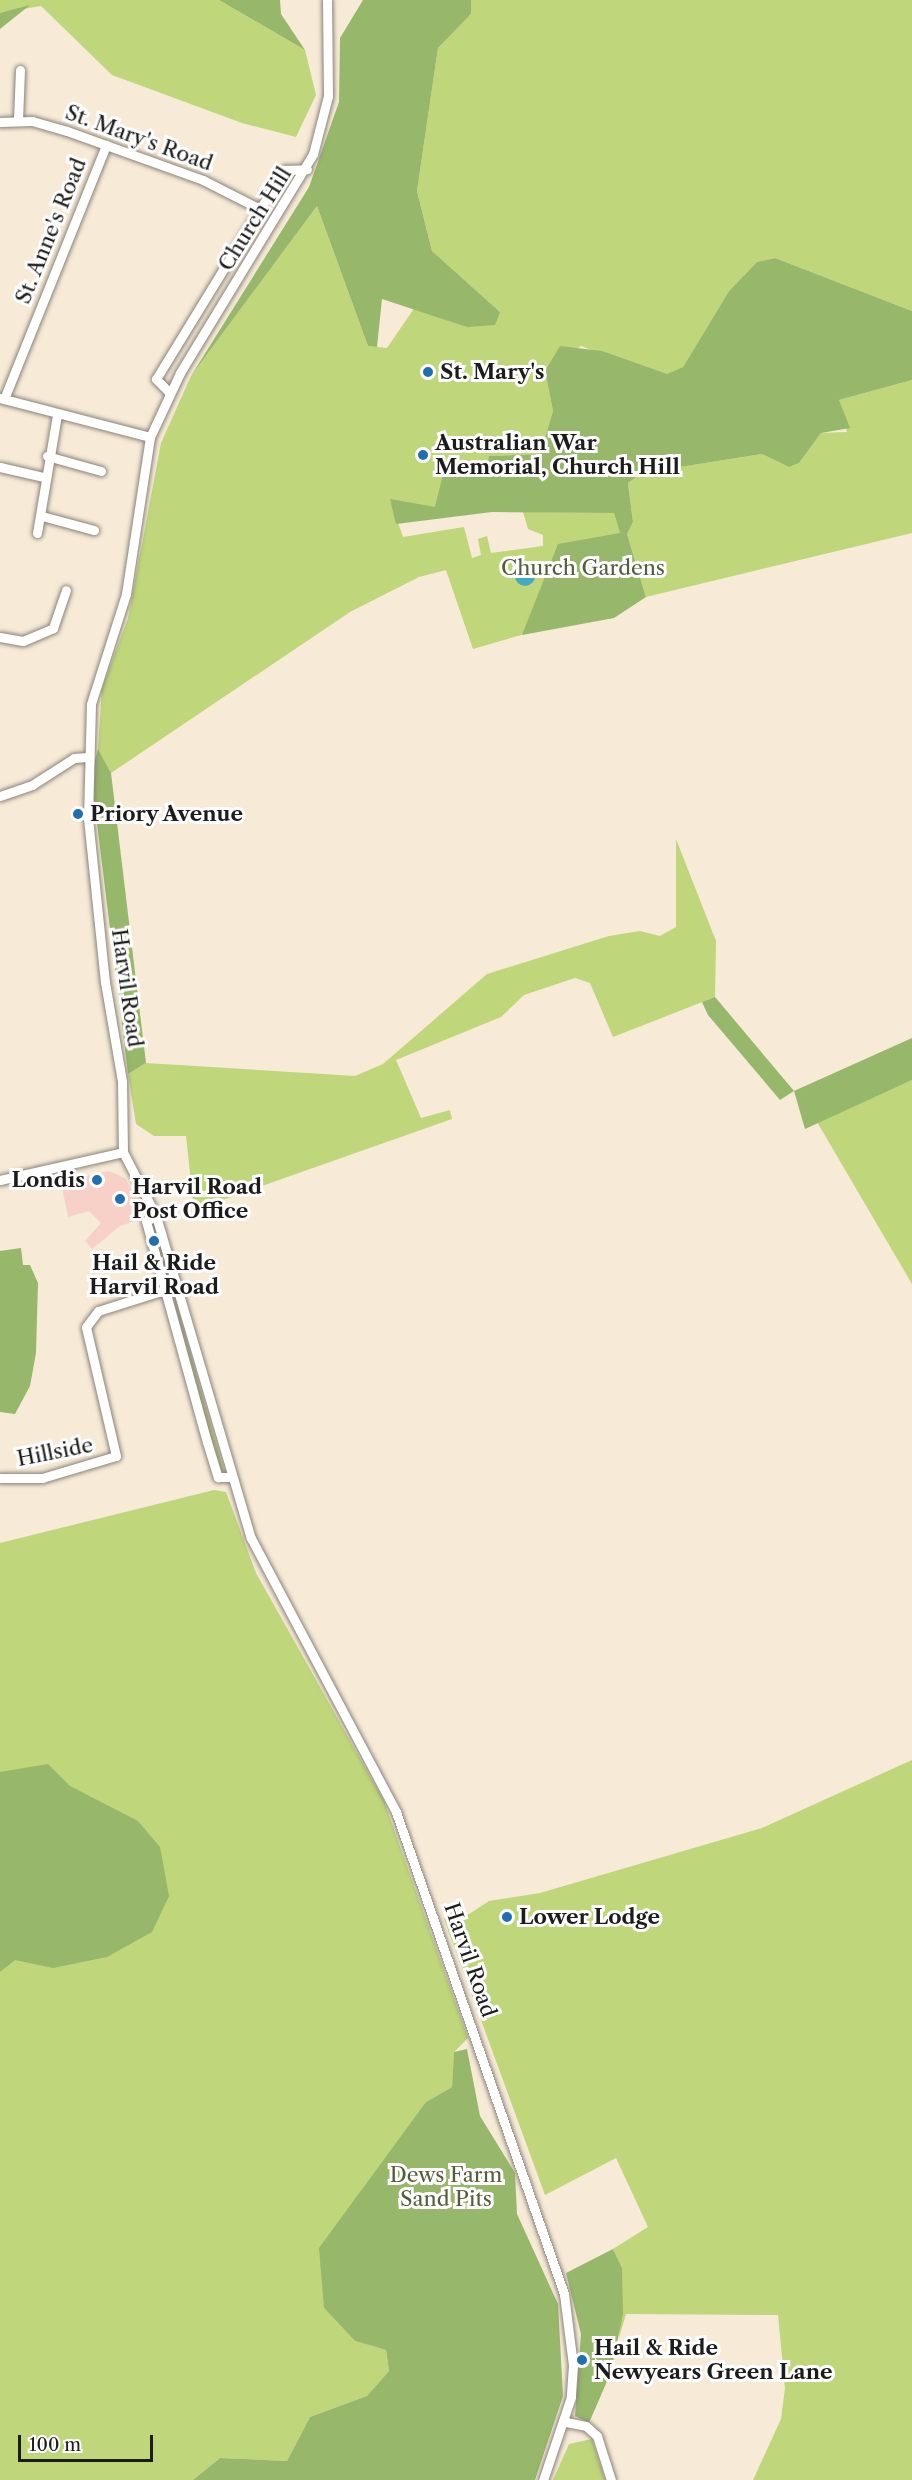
<!DOCTYPE html>
<html>
<head>
<meta charset="utf-8">
<style>
  body { margin:0 }
  #map { position:relative; width:912px; height:2480px; overflow:hidden; background:#f7ead7; font-family:"Libre Caslon Text",serif }
  div>[style] { position:absolute }
  [style*='--x'] { left:calc(var(--x)*1px); top:calc(var(--y)*1px); width:calc(var(--w)*1px); rotate:calc(var(--a)*1deg) }
  .built>* { inset:0; background:#f7d1c8 }
  .green>* { inset:0; background:#bfd67a }
  .forest>* { inset:0; background:#97b76a }
  .water>* { inset:0; background:#43aac2 }
  .round { border-radius:50% }
  .roads { filter:drop-shadow(0 0 2px #8a837a) drop-shadow(0 0 2px #8a837a) }
  .minor>* { height:9px; margin:-4.5px; padding:0 4.5px; transform-origin:4.5px; border-radius:4.5px; background:#fff }
  .dots>* { width:16px; height:16px; translate:-50% -50%; box-sizing:border-box; border:3px solid #fff; border-radius:50% }
  span { translate:-50% -50%; white-space:nowrap; text-align:center; line-height:1.15; -webkit-text-stroke:6px #fff; paint-order:stroke }
  .street-label { font-size:21px; color:#1c1c1c }
  .poi-label { font-size:21px; color:#1c1c1c; font-weight:700 }
  .left { translate:0 -50%; text-align:left }
  .right { translate:-100% -50%; text-align:right }
  .park-label { font-size:21px; color:#555d3d }
  .scale { position:absolute; left:18px; top:2435px; width:135px; height:27px; box-sizing:border-box; border:3px solid #1c1c1c; border-top:0; padding-left:8px; font-size:18px; line-height:21px; white-space:nowrap; color:#1c1c1c; -webkit-text-stroke:4px #fff; paint-order:stroke }
</style>
</head>
<body>
<div id="map">
  <div class="built">
    <div style="clip-path:polygon(109px 1171px,125px 1178px,141px 1206px,138px 1220px,120px 1226px,92px 1249px,85px 1241px,101px 1223px,89px 1211px,68px 1217px,61px 1182px)"></div>
  </div>
  <div class="green">
    <div style="clip-path:polygon(0 0,219px 0,305px 50px,316px 95px,296px 137px,242px 123px,112px 75px,41px 6px,0 13px)"></div>
    <div style="clip-path:polygon(471px 0,912px 0,912px 311px,775px 258px,757px 262px,729px 291px,683px 367px,667px 375px,651px 372px,581px 346px,545px 371px,553px 411px,540px 454px,489px 456px,486px 476px,435px 508px,390px 500px,403px 537px,464px 527px,472px 558px,481px 555px,478px 539px,487px 536px,491px 553px,543px 546px,543px 535px,528px 529px,523px 512px,614px 513px,641px 600px,473px 649px,446px 570px,419px 577px,350px 612px,111px 773px,98px 749px,102px 688px,128px 618px,161px 443px,191px 376px,317px 206px,368px 346px,387px 348px,415px 307px,467px 327px,500px 312px,432px 251px,417px 191px,438px 48px,471px 14px)"></div>
    <div style="clip-path:polygon(912px 380px,912px 533px,646px 597px,627px 534px,633px 522px,628px 483px,641px 473px,762px 454px,789px 467px,799px 463px,821px 433px,847px 432px,839px 400px)"></div>
    <div style="clip-path:polygon(676px 839px,716px 941px,715px 997px,613px 1037px,590px 983px,575px 978px,524px 995px,501px 1017px,396px 1060px,421px 1118px,450px 1110px,452px 1119px,194px 1210px,186px 1136px,154px 1136px,136px 1124px,128px 1074px,146px 1063px,355px 1076px,383px 1064px,487px 974px,609px 936px,640px 931px,660px 936px,676px 927px)"></div>
    <div style="clip-path:polygon(912px 1080px,912px 1284px,817px 1122px)"></div>
    <div style="clip-path:polygon(173px 1295px,224px 1470px,222px 1472px,219px 1471px)"></div>
    <div style="clip-path:polygon(214px 1490px,226px 1492px,256px 1573px,384px 1801px,468px 2038px,454px 2052px,452px 2087px,426px 2102px,324px 2296px,324px 2308px,355px 2341px,386px 2350px,389px 2371px,367px 2396px,310px 2417px,287px 2461px,220px 2458px,193px 2480px,0 2480px,0 1543px)"></div>
    <div style="clip-path:polygon(912px 1760px,912px 2480px,753px 2480px,781px 2419px,785px 2388px,778px 2315px,626px 2314px,619px 2338px,622px 2268px,613px 2249px,648px 2227px,616px 2158px,545px 2195px,444px 1919px,453px 1911px,466px 1916px,489px 1901px,540px 1893px,762px 1828px)"></div>
    <div style="clip-path:polygon(592px 2439px,605px 2480px,553px 2480px,569px 2444px)"></div>
  </div>
  <div class="forest">
    <div style="clip-path:polygon(219px 0,280px 0,281px 14px,305px 50px)"></div>
    <div style="clip-path:polygon(363px 0,471px 0,471px 14px,438px 48px,417px 191px,432px 251px,500px 312px,495px 325px,467px 327px,382px 299px,377px 347px,368px 346px,317px 206px,191px 376px,309px 187px,339px 102px,340px 38px)"></div>
    <div style="clip-path:polygon(30px 5px,0 29px,0 13px)"></div>
    <div style="clip-path:polygon(775px 258px,912px 311px,912px 380px,839px 400px,850px 428px,821px 433px,799px 463px,789px 467px,762px 454px,642px 473px,628px 483px,633px 522px,627px 534px,646px 597px,614px 618px,522px 635px,558px 544px,620px 533px,614px 513px,492px 512px,396px 524px,390px 499px,435px 507px,444px 470px,485px 476px,489px 456px,540px 454px,553px 411px,545px 371px,560px 346px,602px 351px,667px 374px,683px 367px,729px 291px,757px 262px)"></div>
    <div style="clip-path:polygon(98px 749px,111px 773px,146px 1063px,128px 1074px,91px 775px)"></div>
    <div style="clip-path:polygon(715px 997px,794px 1091px,912px 1038px,912px 1080px,805px 1129px,794px 1091px,780px 1100px,708px 1015px,702px 1002px)"></div>
    <div style="clip-path:polygon(21px 1248px,23px 1265px,30px 1265px,38px 1283px,36px 1353px,30px 1386px,15px 1414px,0 1412px,0 1251px)"></div>
    <div style="clip-path:polygon(48px 1764px,70px 1786px,138px 1821px,160px 1847px,169px 1896px,152px 1932px,107px 1957px,53px 1968px,15px 1960px,0 1972px,0 1772px)"></div>
    <div style="clip-path:polygon(467px 2049px,480px 2116px,515px 2173px,517px 2214px,558px 2304px,563px 2396px,535px 2480px,193px 2480px,220px 2458px,287px 2461px,310px 2417px,367px 2396px,389px 2371px,386px 2350px,355px 2341px,324px 2308px,319px 2248px,426px 2102px,452px 2087px,454px 2052px)"></div>
    <div style="clip-path:polygon(613px 2249px,622px 2268px,623px 2314px,611px 2372px,589px 2423px,575px 2416px,581px 2334px,566px 2273px)"></div>
  </div>
  <div class="water">
    <div class="round" style="left:515px;top:566px;width:20px;height:20px"></div>
  </div>
  <div class="roads">
    <div class="minor">
      <div style="--x:327;--y:0;--w:96;--a:89.4"></div>
      <div style="--x:328;--y:96;--w:60;--a:104.5"></div>
      <div style="--x:313;--y:154;--w:256;--a:121.3"></div>
      <div style="--x:180;--y:373;--w:71;--a:115.1"></div>
      <div style="--x:150;--y:437;--w:159;--a:98.7"></div>
      <div style="--x:126;--y:594;--w:115;--a:107.7"></div>
      <div style="--x:91;--y:704;--w:114;--a:91.5"></div>
      <div style="--x:88;--y:818;--w:165;--a:84.1"></div>
      <div style="--x:105;--y:982;--w:100;--a:80.3"></div>
      <div style="--x:122;--y:1081;--w:71;--a:89.2"></div>
      <div style="--x:123;--y:1152;--w:72;--a:62.7"></div>
      <div style="--x:156;--y:1216;--w:336;--a:73.6"></div>
      <div style="--x:251;--y:1538;--w:310;--a:62.1"></div>
      <div style="--x:396;--y:1812;--w:510;--a:70.78"></div>
      <div style="--x:564;--y:2294;--w:72;--a:82.8"></div>
      <div style="--x:573;--y:2365;--w:32;--a:94"></div>
      <div style="--x:571;--y:2397;--w:88;--a:108.6"></div>
      <div style="--x:18;--y:120;--w:50;--a:-87.7"></div>
      <div style="--x:0;--y:122;--w:32;--a:-2"></div>
      <div style="--x:32;--y:121;--w:36;--a:16"></div>
      <div style="--x:67;--y:131;--w:145;--a:19.8"></div>
      <div style="--x:203;--y:180;--w:64;--a:27"></div>
      <div style="--x:170;--y:393;--w:20;--a:-135"></div>
      <div style="--x:156;--y:379;--w:199;--a:-58.5"></div>
      <div style="--x:260;--y:209;--w:46;--a:-58.4"></div>
      <div style="--x:284;--y:170;--w:23;--a:-2"></div>
      <div style="--x:0;--y:398;--w:155;--a:14.6"></div>
      <div style="--x:4;--y:399;--w:274;--a:-68.1"></div>
      <div style="--x:47;--y:456;--w:56;--a:15.5"></div>
      <div style="--x:0;--y:467;--w:44;--a:13.1"></div>
      <div style="--x:42;--y:516;--w:54;--a:15.1"></div>
      <div style="--x:37;--y:533;--w:120;--a:-80.4"></div>
      <div style="--x:0;--y:637;--w:23;--a:10"></div>
      <div style="--x:23;--y:641;--w:33;--a:-23"></div>
      <div style="--x:53;--y:628;--w:40;--a:-71.1"></div>
      <div style="--x:0;--y:796;--w:34;--a:-19"></div>
      <div style="--x:32;--y:785;--w:50;--a:-32.7"></div>
      <div style="--x:74;--y:758;--w:13;--a:-4"></div>
      <div style="--x:0;--y:1180;--w:126;--a:-12.8"></div>
      <div style="--x:156;--y:1216;--w:11;--a:153"></div>
      <div style="--x:146;--y:1221;--w:229;--a:74.6"></div>
      <div style="--x:207;--y:1442;--w:37;--a:73"></div>
      <div style="--x:218;--y:1477;--w:14;--a:0"></div>
      <div style="--x:0;--y:1478;--w:42;--a:0"></div>
      <div style="--x:42;--y:1478;--w:77;--a:-16.6"></div>
      <div style="--x:116;--y:1456;--w:132;--a:-103.1"></div>
      <div style="--x:86;--y:1327;--w:20;--a:-53"></div>
      <div style="--x:98;--y:1311;--w:83;--a:-17.6"></div>
      <div style="--x:566;--y:2422;--w:20;--a:11"></div>
      <div style="--x:586;--y:2426;--w:15;--a:42"></div>
      <div style="--x:597;--y:2436;--w:46;--a:72.3"></div>
    </div>
  </div>
  <div class="dots">
    <div style="left:428px;top:372px;background:#1f6fb2"></div>
    <div style="left:423px;top:455px;background:#1f6fb2"></div>
    <div style="left:78px;top:814px;background:#1f6fb2"></div>
    <div style="left:97px;top:1180px;background:#1f6fb2"></div>
    <div style="left:120px;top:1199px;background:#1f6fb2"></div>
    <div style="left:154px;top:1241px;background:#1f6fb2"></div>
    <div style="left:507px;top:1917px;background:#1f6fb2"></div>
    <div style="left:582px;top:2360px;background:#1f6fb2"></div>
  </div>
  <div class="street-label">
    <span style="left:139px;top:138px;rotate:20deg">St. Mary's Road</span>
    <span style="left:255px;top:219px;rotate:-58deg">Church Hill</span>
    <span style="left:51px;top:231px;rotate:-68deg">St. Anne's Road</span>
    <span style="left:127px;top:988px;rotate:82deg">Harvil Road</span>
    <span style="left:55px;top:1452px;rotate:-11deg">Hillside</span>
    <span style="left:470px;top:1960px;rotate:71deg">Harvil Road</span>
  </div>
  <div class="poi-label">
    <span class="left" style="left:440px;top:372px">St. Mary's</span>
    <span class="left" style="left:435px;top:455px">Australian War<br>Memorial, Church Hill</span>
    <span class="left" style="left:90px;top:814px">Priory Avenue</span>
    <span class="right" style="left:85px;top:1180px">Londis</span>
    <span class="left" style="left:132px;top:1199px">Harvil Road<br>Post Office</span>
    <span style="left:154px;top:1275px">Hail &amp; Ride<br>Harvil Road</span>
    <span class="left" style="left:519px;top:1917px">Lower Lodge</span>
    <span class="left" style="left:594px;top:2360px">Hail &amp; Ride<br>Newyears Green Lane</span>
  </div>
  <div class="park-label">
    <span style="left:583px;top:568px">Church Gardens</span>
    <span style="left:446px;top:2187px">Dews Farm<br>Sand Pits</span>
  </div>
  <div class="scale">100 m</div>
</div>
</body>
</html>
